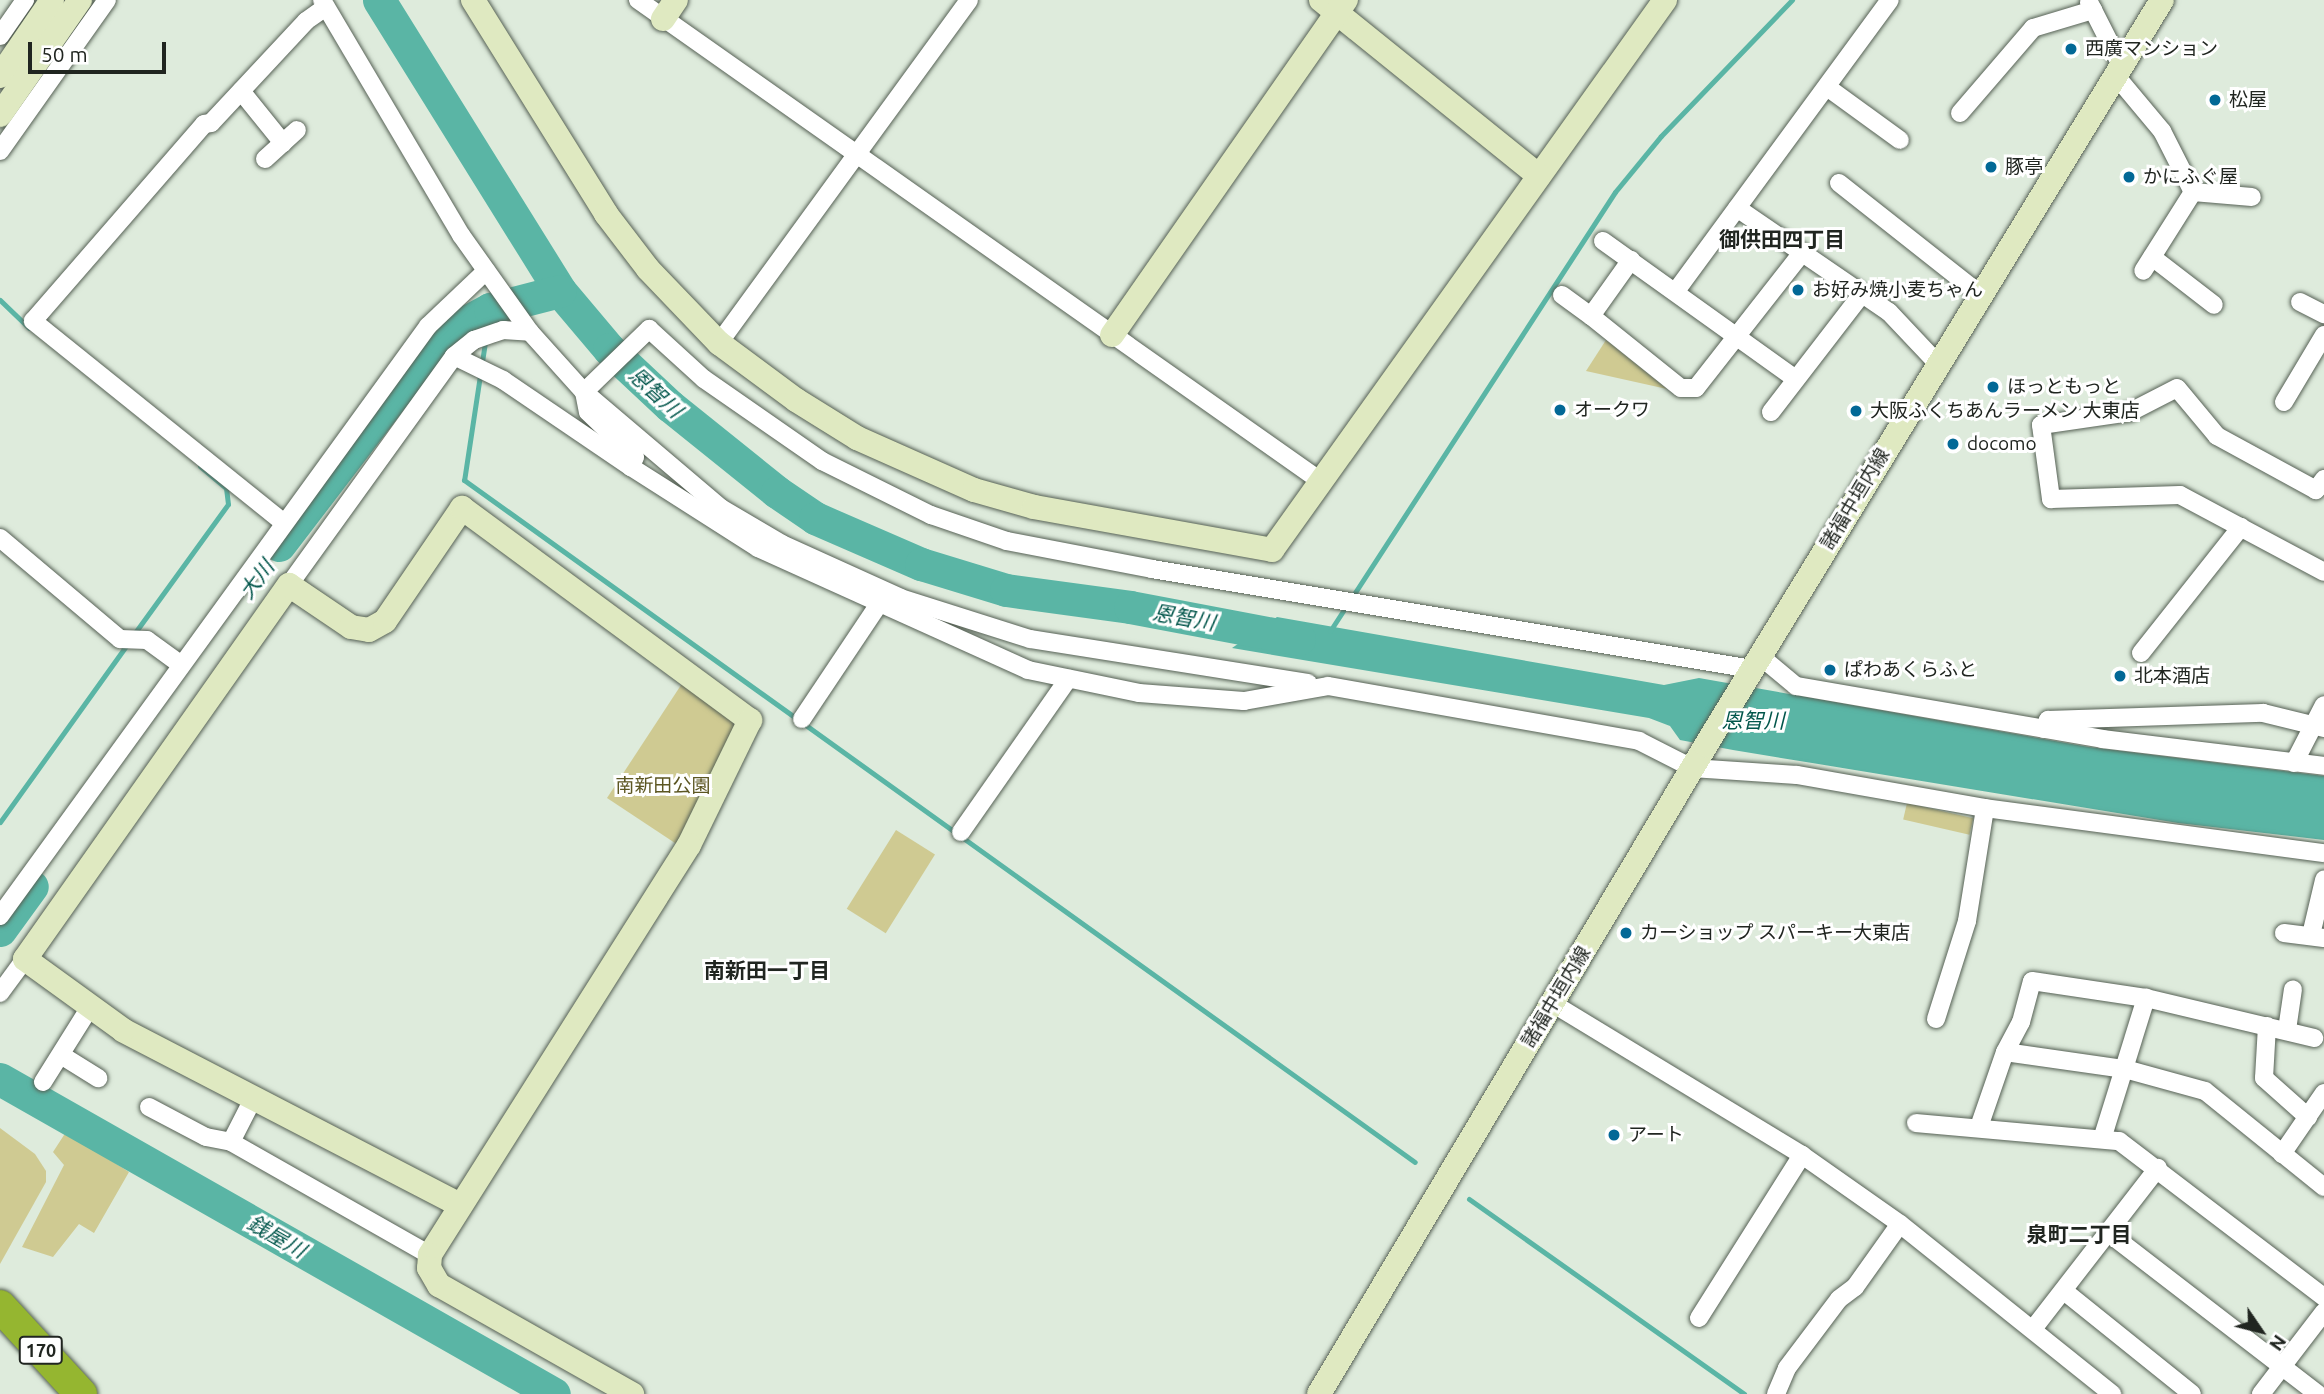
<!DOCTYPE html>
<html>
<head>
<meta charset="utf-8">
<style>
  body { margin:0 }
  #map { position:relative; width:2324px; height:1394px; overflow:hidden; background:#deebdc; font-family:Ubuntu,"Noto Sans JP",sans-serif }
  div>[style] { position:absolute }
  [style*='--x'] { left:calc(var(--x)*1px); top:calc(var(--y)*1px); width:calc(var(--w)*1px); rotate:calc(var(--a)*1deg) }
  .green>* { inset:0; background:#cfca92; transform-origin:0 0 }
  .water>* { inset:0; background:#5ab5a5 }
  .stream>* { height:5px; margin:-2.5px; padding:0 2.5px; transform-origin:2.5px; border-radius:2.5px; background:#5ab5a5 }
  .river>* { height:33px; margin:-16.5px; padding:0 16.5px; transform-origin:16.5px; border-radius:16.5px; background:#5ab5a5 }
  .roads { filter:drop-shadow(0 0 2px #566155) drop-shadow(0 0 2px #566155) }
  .street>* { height:18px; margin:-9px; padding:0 9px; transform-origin:9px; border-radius:9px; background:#fff }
  .secondary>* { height:24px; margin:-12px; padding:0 12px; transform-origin:12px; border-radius:12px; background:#dfe9c1 }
  .highway>* { height:32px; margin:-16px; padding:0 16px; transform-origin:16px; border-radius:16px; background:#95b630 }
  .dots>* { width:19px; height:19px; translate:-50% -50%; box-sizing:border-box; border:4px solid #fff; border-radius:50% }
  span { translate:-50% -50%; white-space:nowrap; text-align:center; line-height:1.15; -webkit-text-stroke:6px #fff; paint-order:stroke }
  .shield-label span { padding:2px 5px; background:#fff; border:2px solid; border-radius:5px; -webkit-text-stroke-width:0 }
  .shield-label { font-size:18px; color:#202520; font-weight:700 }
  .poi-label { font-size:19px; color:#202520 }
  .left { translate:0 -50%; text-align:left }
  .street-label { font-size:19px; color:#202520 }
  .park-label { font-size:19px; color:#5c5622 }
  .neighbourhood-label { font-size:21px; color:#202520; font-weight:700 }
  .water-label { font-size:21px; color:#02564b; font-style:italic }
  .north { position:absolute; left:2226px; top:1296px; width:70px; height:70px; -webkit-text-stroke:5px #fff; paint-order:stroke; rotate:125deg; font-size:19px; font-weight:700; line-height:28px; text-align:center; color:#202520 }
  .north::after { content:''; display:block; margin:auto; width:24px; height:32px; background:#202520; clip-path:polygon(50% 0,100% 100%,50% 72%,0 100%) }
  .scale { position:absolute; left:28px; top:42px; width:138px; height:32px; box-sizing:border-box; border:4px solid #202520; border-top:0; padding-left:9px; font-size:21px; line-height:24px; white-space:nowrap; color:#202520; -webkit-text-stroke:5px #fff; paint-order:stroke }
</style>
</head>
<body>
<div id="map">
  <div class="green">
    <div style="clip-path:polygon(1606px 340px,1667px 389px,1586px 371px)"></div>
    <div style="clip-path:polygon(683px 682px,732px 715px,736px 728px,678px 845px,607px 798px)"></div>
    <div style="left:1907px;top:803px;width:68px;height:17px;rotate:13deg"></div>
    <div style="left:896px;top:830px;width:46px;height:93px;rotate:32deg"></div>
    <div style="clip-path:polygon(0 1128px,35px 1154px,46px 1171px,46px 1182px,0 1264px)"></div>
    <div style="clip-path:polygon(66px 1132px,129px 1172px,94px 1233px,79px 1224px,53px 1257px,22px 1247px,64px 1165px,53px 1152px)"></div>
  </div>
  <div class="water">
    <div style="clip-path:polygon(1277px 617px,1664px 685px,1699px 678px,2089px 747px,2324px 776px,2324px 840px,2178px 823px,1733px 750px,1680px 740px,1670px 726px,1649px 718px,1232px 648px)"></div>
  </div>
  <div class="stream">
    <div style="--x:0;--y:300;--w:40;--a:44"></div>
    <div style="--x:490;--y:309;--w:173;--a:98.6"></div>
    <div style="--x:464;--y:480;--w:1170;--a:35.65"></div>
    <div style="--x:1330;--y:631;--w:523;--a:-57.01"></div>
    <div style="--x:1615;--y:192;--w:72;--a:-50.6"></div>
    <div style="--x:1661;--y:136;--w:189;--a:-46.1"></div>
    <div style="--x:134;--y:634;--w:160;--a:-54.1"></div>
    <div style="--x:228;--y:504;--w:16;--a:-97"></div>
    <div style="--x:226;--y:488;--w:34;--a:-140"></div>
    <div style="--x:0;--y:822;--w:221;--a:-54.4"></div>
    <div style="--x:1469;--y:1199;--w:337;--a:35.3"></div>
  </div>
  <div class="river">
    <div style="--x:379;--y:0;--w:343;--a:58.1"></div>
    <div style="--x:560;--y:291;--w:76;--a:49.8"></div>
    <div style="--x:609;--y:349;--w:83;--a:43.1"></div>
    <div style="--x:670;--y:406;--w:137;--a:38.8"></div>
    <div style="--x:777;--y:492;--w:46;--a:34.4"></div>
    <div style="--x:815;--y:518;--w:116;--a:23.5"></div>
    <div style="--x:921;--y:564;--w:89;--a:17"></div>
    <div style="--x:1006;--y:590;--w:125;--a:7.8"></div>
    <div style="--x:1130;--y:607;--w:172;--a:10.7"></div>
    <div style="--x:279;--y:545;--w:262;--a:-52.6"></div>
    <div style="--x:438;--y:337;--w:59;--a:-28.3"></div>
    <div style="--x:490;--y:309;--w:72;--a:-14.4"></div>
    <div style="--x:0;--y:930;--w:54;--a:-54"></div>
    <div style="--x:0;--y:1079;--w:637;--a:29.62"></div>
  </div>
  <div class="roads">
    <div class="street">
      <div style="--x:322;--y:0;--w:273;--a:59.4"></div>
      <div style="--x:461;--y:235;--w:119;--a:54.6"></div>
      <div style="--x:530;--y:332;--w:81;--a:48"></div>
      <div style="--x:584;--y:392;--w:20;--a:79"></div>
      <div style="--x:588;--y:412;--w:65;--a:43.8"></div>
      <div style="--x:635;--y:457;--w:11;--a:112"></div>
      <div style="--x:631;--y:467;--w:151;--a:32.5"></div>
      <div style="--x:758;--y:548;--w:296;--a:24.3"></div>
      <div style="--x:1028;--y:670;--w:113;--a:11.7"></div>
      <div style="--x:1139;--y:693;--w:105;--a:4.4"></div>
      <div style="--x:1244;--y:701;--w:85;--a:-10.1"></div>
      <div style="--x:1328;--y:686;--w:316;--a:10"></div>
      <div style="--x:1639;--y:741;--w:59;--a:27"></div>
      <div style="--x:1692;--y:768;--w:105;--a:3.8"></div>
      <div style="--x:1797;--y:775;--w:191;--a:10"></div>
      <div style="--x:1985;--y:808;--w:342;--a:7.6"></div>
      <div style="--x:638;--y:0;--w:833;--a:35.18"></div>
      <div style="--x:2089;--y:2;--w:73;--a:63.1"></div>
      <div style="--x:0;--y:36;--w:44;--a:-55.2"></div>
      <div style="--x:2116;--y:76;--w:72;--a:50.1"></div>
      <div style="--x:2162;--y:131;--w:68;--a:63.1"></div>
      <div style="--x:2193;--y:192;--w:93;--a:122.3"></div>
      <div style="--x:1827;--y:87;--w:90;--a:36"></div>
      <div style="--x:241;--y:91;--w:67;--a:51.1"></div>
      <div style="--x:1960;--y:113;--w:112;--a:-49.3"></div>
      <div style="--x:2033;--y:28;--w:63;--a:-16.7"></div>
      <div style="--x:0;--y:151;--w:185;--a:-54.7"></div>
      <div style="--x:265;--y:159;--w:43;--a:-42.2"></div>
      <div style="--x:1839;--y:183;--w:181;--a:38.3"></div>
      <div style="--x:2193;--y:192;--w:59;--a:4.8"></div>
      <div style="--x:1737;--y:208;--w:184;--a:34.4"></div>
      <div style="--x:1889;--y:312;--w:71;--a:46.7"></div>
      <div style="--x:1603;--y:241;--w:237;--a:35.6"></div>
      <div style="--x:2152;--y:257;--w:78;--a:37.7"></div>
      <div style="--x:1676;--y:291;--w:361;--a:-53.7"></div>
      <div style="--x:1562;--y:295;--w:36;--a:36"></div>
      <div style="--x:1591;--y:316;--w:69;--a:-54.5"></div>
      <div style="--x:2300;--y:302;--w:27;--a:27"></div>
      <div style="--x:1591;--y:316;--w:115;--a:38.7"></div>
      <div style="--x:1681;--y:388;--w:15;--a:0"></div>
      <div style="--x:1696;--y:388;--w:172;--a:-51.9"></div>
      <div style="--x:719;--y:343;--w:424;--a:-53.9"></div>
      <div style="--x:454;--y:356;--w:55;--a:26.1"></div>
      <div style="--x:503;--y:380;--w:155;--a:34.2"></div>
      <div style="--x:2284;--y:402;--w:78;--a:-59.2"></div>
      <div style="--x:1771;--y:412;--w:149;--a:-52.4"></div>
      <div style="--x:2324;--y:479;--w:14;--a:126"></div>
      <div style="--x:2316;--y:490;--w:113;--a:-151.4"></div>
      <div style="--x:2217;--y:436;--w:62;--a:-129.8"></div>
      <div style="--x:2177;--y:388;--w:53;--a:152.9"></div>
      <div style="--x:2130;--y:412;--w:90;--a:171.7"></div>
      <div style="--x:2041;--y:425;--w:75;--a:82.3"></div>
      <div style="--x:2051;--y:499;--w:129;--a:-1.8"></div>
      <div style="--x:2180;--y:495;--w:163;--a:28.1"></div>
      <div style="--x:283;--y:522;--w:321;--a:-141.2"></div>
      <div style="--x:33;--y:321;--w:261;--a:-49"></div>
      <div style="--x:204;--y:124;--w:7;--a:-8"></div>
      <div style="--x:211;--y:123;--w:139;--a:-47"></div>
      <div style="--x:306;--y:21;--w:24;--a:-35"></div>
      <div style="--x:0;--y:538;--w:157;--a:40.1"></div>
      <div style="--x:120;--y:639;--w:27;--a:2"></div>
      <div style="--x:147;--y:640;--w:41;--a:36"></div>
      <div style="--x:289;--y:585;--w:282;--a:-54.2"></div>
      <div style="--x:454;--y:356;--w:26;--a:-39"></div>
      <div style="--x:474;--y:340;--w:31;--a:-19"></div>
      <div style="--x:503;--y:330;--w:27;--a:4"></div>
      <div style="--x:2141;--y:653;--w:161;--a:-51.6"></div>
      <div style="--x:1760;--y:656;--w:47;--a:39.8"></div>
      <div style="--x:1796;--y:686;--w:311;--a:9.8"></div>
      <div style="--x:2102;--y:739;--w:224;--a:6.9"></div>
      <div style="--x:1308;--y:683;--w:281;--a:-171"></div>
      <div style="--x:1030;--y:639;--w:135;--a:-162.4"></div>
      <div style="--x:901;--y:598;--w:131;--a:-155.6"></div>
      <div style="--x:782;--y:544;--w:71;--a:-149.5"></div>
      <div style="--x:721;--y:508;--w:180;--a:-139.7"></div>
      <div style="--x:584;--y:392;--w:91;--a:-44.1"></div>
      <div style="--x:649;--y:329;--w:74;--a:42.3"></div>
      <div style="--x:704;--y:379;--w:144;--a:34.8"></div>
      <div style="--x:822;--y:461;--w:122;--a:26.4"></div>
      <div style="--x:931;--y:515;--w:80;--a:18.9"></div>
      <div style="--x:1007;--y:541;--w:148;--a:10.9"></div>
      <div style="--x:1152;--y:569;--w:608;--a:9.46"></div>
      <div style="--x:802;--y:719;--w:138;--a:-56.2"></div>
      <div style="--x:2044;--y:729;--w:10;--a:-66"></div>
      <div style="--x:2048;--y:720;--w:215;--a:-1.9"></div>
      <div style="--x:2263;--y:713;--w:63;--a:13.8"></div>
      <div style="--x:2294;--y:763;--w:65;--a:-62.7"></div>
      <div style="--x:961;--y:832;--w:187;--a:-55"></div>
      <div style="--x:0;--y:916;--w:729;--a:-54.04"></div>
      <div style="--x:428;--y:326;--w:80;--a:-43.5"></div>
      <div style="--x:2284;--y:933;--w:40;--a:7.1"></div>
      <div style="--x:2311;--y:935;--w:57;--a:-76.7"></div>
      <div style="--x:0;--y:993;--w:42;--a:-53.7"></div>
      <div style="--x:1552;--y:1003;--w:293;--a:31.3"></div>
      <div style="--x:1802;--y:1155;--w:120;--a:35.1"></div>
      <div style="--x:1900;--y:1224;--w:272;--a:38.7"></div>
      <div style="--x:1936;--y:1019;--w:103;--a:-72.4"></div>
      <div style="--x:1967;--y:921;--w:114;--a:-80.9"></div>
      <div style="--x:2267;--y:1026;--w:52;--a:93.3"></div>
      <div style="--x:2264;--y:1078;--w:59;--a:41.6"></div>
      <div style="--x:2287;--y:1030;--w:41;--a:-81.7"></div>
      <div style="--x:2005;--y:1052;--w:121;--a:8.1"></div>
      <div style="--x:2125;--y:1069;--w:83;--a:15.4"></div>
      <div style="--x:2205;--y:1091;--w:153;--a:38.9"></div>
      <div style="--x:61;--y:1055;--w:44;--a:31.9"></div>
      <div style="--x:43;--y:1082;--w:89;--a:-57.9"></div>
      <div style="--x:253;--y:1099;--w:48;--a:117.1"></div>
      <div style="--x:231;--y:1142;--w:229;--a:29.6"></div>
      <div style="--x:149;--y:1107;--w:64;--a:27.8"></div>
      <div style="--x:206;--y:1137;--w:25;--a:11"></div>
      <div style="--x:1916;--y:1123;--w:204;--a:5.1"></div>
      <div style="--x:2119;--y:1141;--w:258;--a:37.3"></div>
      <div style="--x:1979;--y:1127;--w:79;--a:-70.9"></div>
      <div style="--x:2005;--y:1052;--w:34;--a:-62"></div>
      <div style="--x:2021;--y:1022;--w:42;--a:-75"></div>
      <div style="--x:2032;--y:981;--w:115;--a:8.5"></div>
      <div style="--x:2146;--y:998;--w:173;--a:13.4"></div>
      <div style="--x:2103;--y:1136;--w:145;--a:-72.7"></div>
      <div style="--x:2282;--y:1154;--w:74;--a:-55.5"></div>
      <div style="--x:2110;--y:1234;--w:262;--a:37.6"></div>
      <div style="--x:2064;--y:1291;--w:164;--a:38.8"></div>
      <div style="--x:1699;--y:1318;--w:193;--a:-57.7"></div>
      <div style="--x:2033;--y:1329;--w:204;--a:-52.2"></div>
      <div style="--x:1776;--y:1394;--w:28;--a:-67"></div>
      <div style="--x:1787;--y:1368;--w:86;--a:-53"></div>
      <div style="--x:1839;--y:1299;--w:20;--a:-37"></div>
      <div style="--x:1855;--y:1287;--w:77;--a:-54.5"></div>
      <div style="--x:2261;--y:1394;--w:103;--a:-52.5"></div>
    </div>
    <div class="secondary">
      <div style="--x:473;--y:0;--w:252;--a:58.1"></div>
      <div style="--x:606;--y:214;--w:69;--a:52.6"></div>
      <div style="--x:648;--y:269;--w:103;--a:46.2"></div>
      <div style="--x:719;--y:343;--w:96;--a:36.5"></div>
      <div style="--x:796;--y:400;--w:72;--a:31.9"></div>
      <div style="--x:857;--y:438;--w:128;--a:24"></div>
      <div style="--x:974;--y:490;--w:62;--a:15.8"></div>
      <div style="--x:1034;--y:507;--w:242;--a:10.2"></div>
      <div style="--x:1272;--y:550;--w:676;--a:-54.45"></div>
      <div style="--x:1321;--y:0;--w:280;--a:38.9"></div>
      <div style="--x:663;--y:19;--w:23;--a:-56"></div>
      <div style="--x:0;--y:76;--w:92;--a:-55.6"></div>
      <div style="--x:0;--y:115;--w:140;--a:-55.2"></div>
      <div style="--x:1112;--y:335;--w:409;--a:-55.1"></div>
      <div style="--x:458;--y:1204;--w:377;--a:-152.6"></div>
      <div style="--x:123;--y:1030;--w:121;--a:-144.1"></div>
      <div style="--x:25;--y:959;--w:458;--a:-54.8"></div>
      <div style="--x:289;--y:585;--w:75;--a:34.1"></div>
      <div style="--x:351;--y:627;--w:18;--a:9"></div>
      <div style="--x:369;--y:630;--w:18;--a:-29"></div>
      <div style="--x:385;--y:621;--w:137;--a:-55.7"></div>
      <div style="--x:462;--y:508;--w:358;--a:36.4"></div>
      <div style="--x:750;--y:720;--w:139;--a:116"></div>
      <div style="--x:689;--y:845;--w:485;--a:122.3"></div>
      <div style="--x:430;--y:1255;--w:13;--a:94"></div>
      <div style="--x:429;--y:1268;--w:20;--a:60"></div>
      <div style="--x:439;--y:1285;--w:222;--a:29.5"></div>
      <div style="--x:1319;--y:1394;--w:756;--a:-59.19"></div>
      <div style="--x:1706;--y:745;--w:873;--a:-58.53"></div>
    </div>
    <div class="highway">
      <div style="--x:0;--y:1306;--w:120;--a:47.4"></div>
    </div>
  </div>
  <div class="dots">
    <div style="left:2071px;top:49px;background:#026896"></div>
    <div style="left:2215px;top:100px;background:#026896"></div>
    <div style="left:1991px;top:167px;background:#026896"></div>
    <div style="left:2129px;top:177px;background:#026896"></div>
    <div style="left:1798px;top:290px;background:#026896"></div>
    <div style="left:1993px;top:387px;background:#026896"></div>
    <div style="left:1560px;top:410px;background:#026896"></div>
    <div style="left:1856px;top:411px;background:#026896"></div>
    <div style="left:1953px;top:444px;background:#026896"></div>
    <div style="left:1830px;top:670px;background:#026896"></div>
    <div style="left:2120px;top:676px;background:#026896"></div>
    <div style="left:1626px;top:933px;background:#026896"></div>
    <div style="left:1614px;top:1135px;background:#026896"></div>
  </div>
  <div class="shield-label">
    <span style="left:41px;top:1350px">170</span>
  </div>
  <div class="poi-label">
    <span class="left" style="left:2085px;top:49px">西廣マンション</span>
    <span class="left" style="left:2229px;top:100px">松屋</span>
    <span class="left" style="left:2005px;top:167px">豚亭</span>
    <span class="left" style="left:2143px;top:177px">かにふぐ屋</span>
    <span class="left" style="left:1812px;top:290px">お好み焼小麦ちゃん</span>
    <span class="left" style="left:2007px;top:387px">ほっともっと</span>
    <span class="left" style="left:1574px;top:410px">オークワ</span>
    <span class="left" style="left:1870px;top:411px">大阪ふくちあんラーメン 大東店</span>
    <span class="left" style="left:1967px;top:444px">docomo</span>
    <span class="left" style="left:1844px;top:670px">ぱわあくらふと</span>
    <span class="left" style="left:2134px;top:676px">北本酒店</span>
    <span class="left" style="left:1640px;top:933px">カーショップ スパーキー大東店</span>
    <span class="left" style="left:1628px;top:1135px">アート</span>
  </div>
  <div class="street-label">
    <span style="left:1855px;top:499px;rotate:-59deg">諸福中垣内線</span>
    <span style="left:1556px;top:997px;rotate:-59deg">諸福中垣内線</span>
  </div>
  <div class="park-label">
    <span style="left:663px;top:786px">南新田公園</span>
  </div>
  <div class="neighbourhood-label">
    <span style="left:1782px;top:239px">御供田四丁目</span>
    <span style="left:767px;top:970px">南新田一丁目</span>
    <span style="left:2079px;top:1234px">泉町二丁目</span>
  </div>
  <div class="water-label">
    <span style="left:656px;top:392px;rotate:42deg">恩智川</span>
    <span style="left:256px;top:579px;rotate:-53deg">大川</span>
    <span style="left:1184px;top:617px;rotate:10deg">恩智川</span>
    <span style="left:1753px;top:720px">恩智川</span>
    <span style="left:277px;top:1236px;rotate:30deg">銭屋川</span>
  </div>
  <div class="north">N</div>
  <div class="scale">50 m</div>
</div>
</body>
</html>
